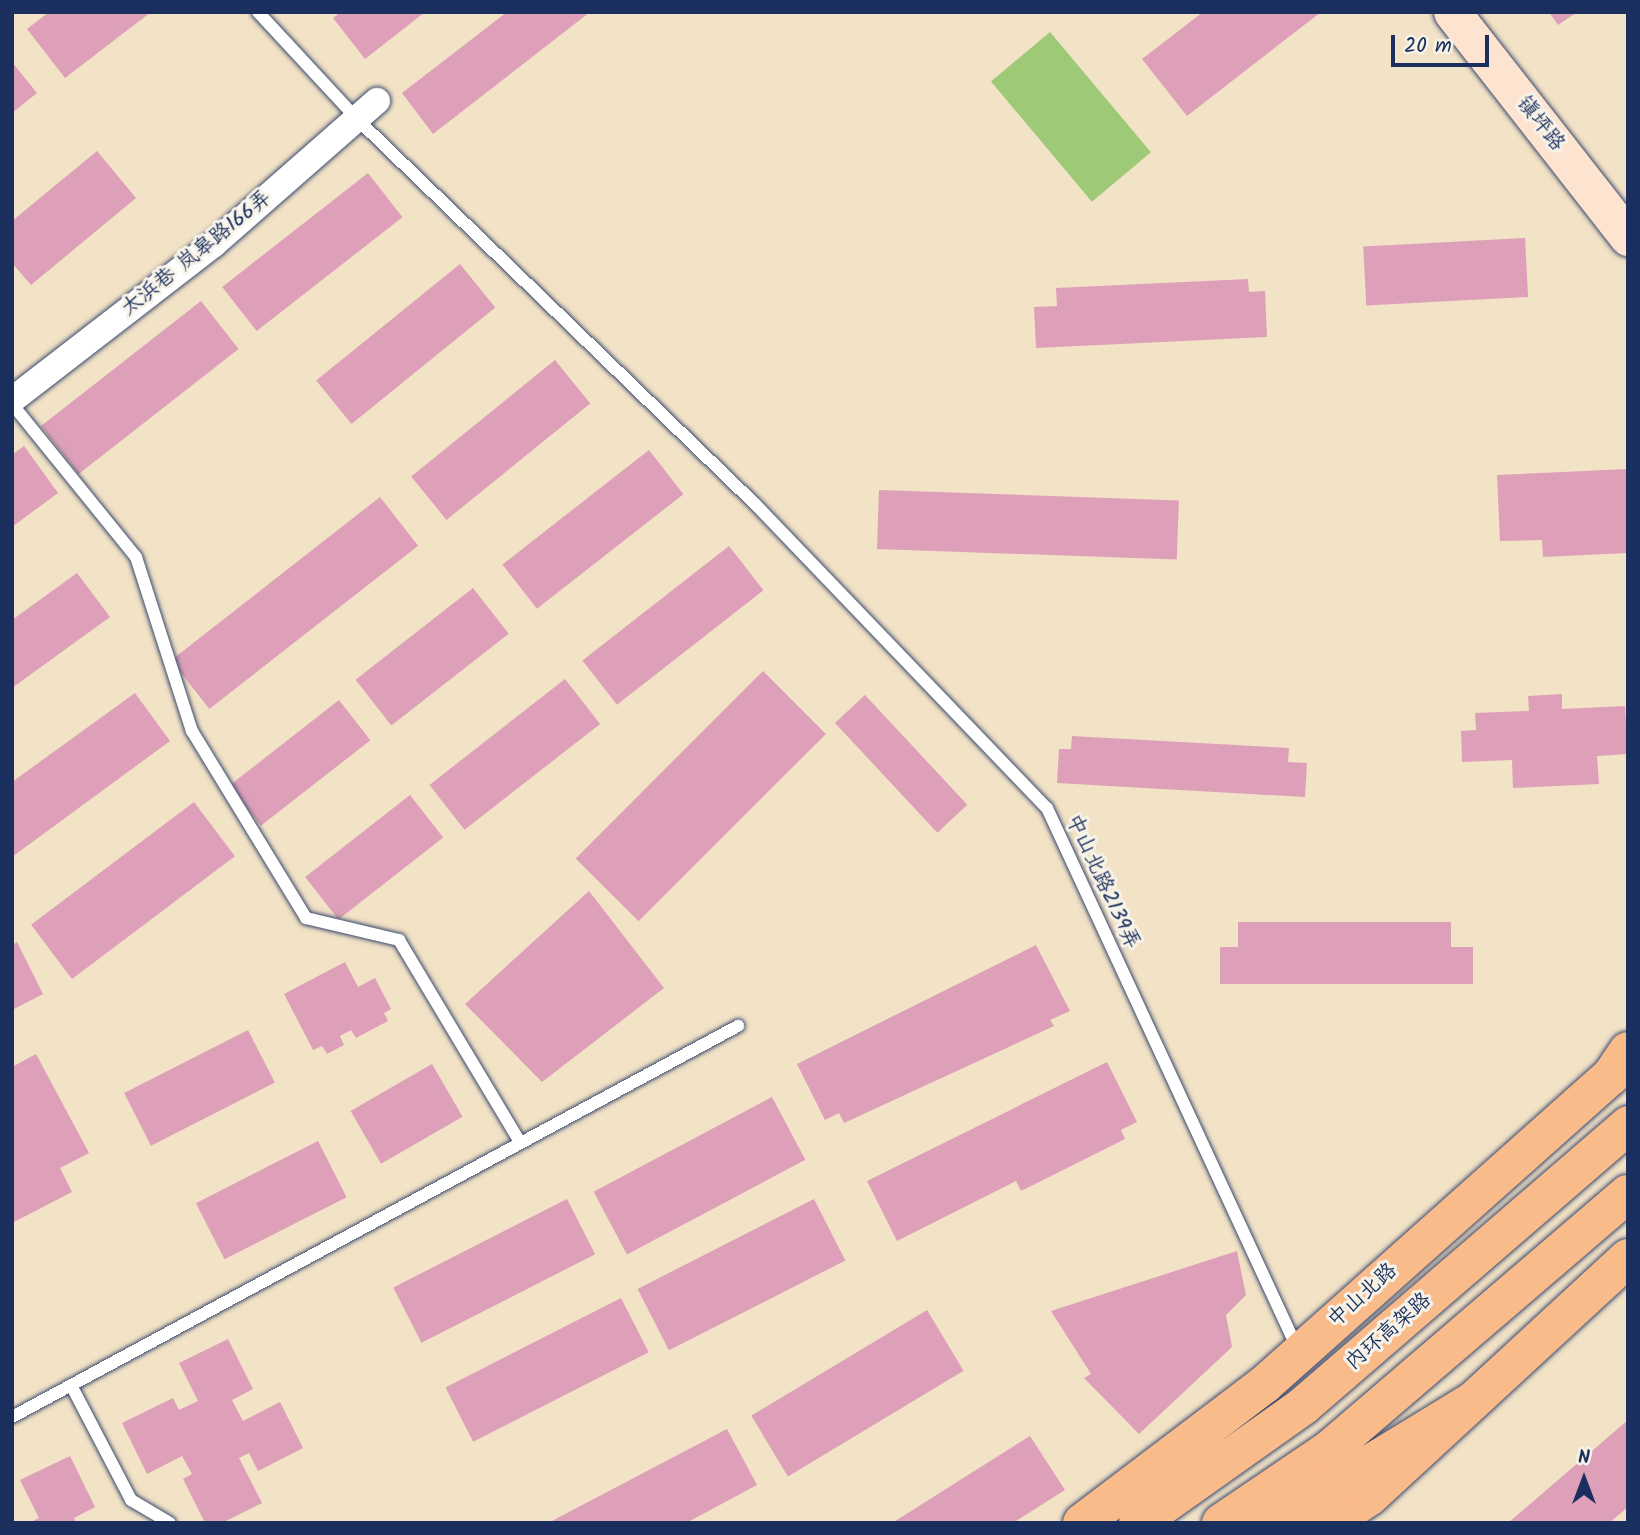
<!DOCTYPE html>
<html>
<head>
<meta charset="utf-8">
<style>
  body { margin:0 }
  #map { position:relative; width:1640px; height:1535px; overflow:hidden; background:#f2e2c6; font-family:Kalam,"LXGW WenKai TC",sans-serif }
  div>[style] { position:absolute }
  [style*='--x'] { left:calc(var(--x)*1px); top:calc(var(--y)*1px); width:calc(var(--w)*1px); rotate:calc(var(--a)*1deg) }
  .green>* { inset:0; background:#9ec976; transform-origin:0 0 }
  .building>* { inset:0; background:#dda0b8; transform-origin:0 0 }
  .roads { filter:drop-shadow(0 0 2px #3b4a6e) drop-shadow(0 0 2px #3b4a6e) }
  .lane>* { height:12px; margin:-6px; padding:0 6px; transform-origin:6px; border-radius:6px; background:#fff }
  .street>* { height:26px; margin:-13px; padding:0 13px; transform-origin:13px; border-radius:13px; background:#fff }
  .secondary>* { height:37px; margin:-18.5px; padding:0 18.5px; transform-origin:18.5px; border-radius:18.5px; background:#fde4d1 }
  .primary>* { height:38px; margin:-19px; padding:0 19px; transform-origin:19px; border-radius:19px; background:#fabb8b }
  .highway>* { height:38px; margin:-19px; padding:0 19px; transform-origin:19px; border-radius:19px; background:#fabb8b }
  span { translate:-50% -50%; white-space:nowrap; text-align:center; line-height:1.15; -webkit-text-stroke:6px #f7f3e8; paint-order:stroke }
  .street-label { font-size:21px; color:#1b2f5e }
  .frame { position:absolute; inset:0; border:14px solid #1b2f5e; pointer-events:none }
  .north { position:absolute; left:1549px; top:1444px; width:70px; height:70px; -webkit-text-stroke:5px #f7f3e8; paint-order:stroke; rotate:0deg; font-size:19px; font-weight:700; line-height:28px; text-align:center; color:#1b2f5e }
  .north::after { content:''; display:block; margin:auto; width:24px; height:32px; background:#1b2f5e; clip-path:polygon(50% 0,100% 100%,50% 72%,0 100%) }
  .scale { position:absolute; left:1391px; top:35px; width:98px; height:32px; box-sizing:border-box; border:4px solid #1b2f5e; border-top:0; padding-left:9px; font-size:21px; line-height:24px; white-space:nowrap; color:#1b2f5e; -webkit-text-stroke:5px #f7f3e8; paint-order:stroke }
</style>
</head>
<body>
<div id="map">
  <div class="green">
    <div style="left:1050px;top:32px;width:157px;height:77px;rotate:50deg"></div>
  </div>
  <div class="building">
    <div style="clip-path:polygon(49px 12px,151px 12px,65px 78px,27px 29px)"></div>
    <div style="clip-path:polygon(341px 12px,425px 12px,365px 59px,333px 18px)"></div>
    <div style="clip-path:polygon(507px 12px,590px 12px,433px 134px,402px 93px)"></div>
    <div style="clip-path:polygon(1203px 12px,1321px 12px,1187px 116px,1142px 59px)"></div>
    <div style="clip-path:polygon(1549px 12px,1577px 12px,1558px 25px)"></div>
    <div style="clip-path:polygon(12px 62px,37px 93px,12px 113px)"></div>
    <div style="clip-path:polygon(97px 151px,136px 198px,31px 285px,12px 263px,12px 221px)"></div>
    <div style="left:368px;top:173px;width:56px;height:185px;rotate:52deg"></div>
    <div style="left:1525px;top:238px;width:59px;height:162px;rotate:87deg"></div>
    <div style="left:460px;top:264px;width:56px;height:185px;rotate:51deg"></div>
    <div style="clip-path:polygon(1248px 279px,1249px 292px,1265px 291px,1267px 337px,1036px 348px,1034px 307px,1057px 306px,1056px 288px)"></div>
    <div style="left:201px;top:301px;width:61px;height:203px;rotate:52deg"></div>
    <div style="left:555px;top:360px;width:56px;height:185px;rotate:51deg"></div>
    <div style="clip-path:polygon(24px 446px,58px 493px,12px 527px,12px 455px)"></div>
    <div style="left:649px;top:450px;width:56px;height:186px;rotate:52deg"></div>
    <div style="clip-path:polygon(1628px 469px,1628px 553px,1543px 557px,1542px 540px,1500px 541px,1497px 475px)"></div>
    <div style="left:879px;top:490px;width:300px;height:59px;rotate:2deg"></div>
    <div style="left:380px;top:497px;width:62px;height:265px;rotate:52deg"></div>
    <div style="left:729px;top:546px;width:56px;height:186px;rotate:52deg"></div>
    <div style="clip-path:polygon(77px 573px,110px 617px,12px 688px,12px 620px)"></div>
    <div style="left:473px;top:588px;width:58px;height:149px;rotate:52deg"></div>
    <div style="left:763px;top:671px;width:89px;height:265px;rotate:45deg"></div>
    <div style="left:565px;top:679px;width:57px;height:172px;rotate:52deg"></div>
    <div style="clip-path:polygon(135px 693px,170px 741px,12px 857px,12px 782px)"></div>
    <div style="clip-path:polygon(1562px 694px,1562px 709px,1625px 706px,1628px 754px,1597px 756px,1599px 784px,1513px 788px,1512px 760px,1462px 762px,1461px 731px,1476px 730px,1475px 713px,1529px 711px,1528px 696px)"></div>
    <div style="left:865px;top:695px;width:150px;height:41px;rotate:47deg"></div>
    <div style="left:339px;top:700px;width:51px;height:139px;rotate:52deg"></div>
    <div style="clip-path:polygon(1072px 736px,1289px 748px,1288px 762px,1307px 763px,1305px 797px,1057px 783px,1059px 749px,1071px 749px)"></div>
    <div style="left:410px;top:795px;width:54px;height:133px;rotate:52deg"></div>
    <div style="left:194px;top:802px;width:68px;height:204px;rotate:53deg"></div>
    <div style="clip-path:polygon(589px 891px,664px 988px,542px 1082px,465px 1004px)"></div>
    <div style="clip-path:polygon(1238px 922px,1451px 922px,1451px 947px,1473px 947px,1473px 984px,1220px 984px,1220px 947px,1238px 947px)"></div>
    <div style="clip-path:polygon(17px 942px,43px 994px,12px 1010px,12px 945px)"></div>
    <div style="clip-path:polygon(1036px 945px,1070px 1011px,1050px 1020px,1054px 1026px,844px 1123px,839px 1113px,825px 1120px,797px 1064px)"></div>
    <div style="clip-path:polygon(345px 962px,358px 987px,375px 978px,391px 1009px,384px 1013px,388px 1021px,356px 1038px,351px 1030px,340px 1036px,344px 1045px,327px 1054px,322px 1046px,313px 1050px,284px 994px)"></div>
    <div style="left:248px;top:1030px;width:59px;height:139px;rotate:63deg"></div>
    <div style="clip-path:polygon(36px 1054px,89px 1153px,60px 1168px,72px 1192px,12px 1223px,12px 1067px)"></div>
    <div style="clip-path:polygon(1107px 1062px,1137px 1122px,1121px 1130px,1125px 1139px,1021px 1191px,1016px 1181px,897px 1241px,867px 1181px)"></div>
    <div style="left:432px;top:1064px;width:61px;height:94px;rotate:60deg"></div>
    <div style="left:772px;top:1097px;width:71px;height:202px;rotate:62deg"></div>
    <div style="left:318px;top:1141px;width:63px;height:137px;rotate:63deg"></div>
    <div style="left:567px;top:1199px;width:62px;height:195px;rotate:63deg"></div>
    <div style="left:814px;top:1199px;width:69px;height:198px;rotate:63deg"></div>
    <div style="clip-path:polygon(1237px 1251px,1246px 1295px,1226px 1315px,1232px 1347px,1139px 1434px,1084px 1378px,1091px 1374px,1051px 1311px)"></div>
    <div style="left:621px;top:1298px;width:61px;height:197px;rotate:63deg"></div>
    <div style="left:927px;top:1310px;width:71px;height:205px;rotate:59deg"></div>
    <div style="clip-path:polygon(228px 1339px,253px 1389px,232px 1400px,243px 1421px,280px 1402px,303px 1448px,258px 1471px,249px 1453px,239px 1458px,262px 1503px,222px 1523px,205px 1523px,183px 1479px,192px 1474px,182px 1456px,147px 1474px,122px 1423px,173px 1398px,179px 1410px,198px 1401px,179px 1363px)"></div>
    <div style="clip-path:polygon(1628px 1420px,1628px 1507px,1609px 1523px,1508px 1523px)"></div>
    <div style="clip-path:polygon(727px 1429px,757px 1485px,686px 1523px,548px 1523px)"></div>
    <div style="clip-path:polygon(1030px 1436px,1065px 1490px,1013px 1523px,892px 1523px)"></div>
    <div style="clip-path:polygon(70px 1456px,95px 1507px,74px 1518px,76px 1523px,29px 1523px,39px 1518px,20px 1480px)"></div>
  </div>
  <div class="roads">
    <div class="lane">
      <div style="--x:258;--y:12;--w:146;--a:47.2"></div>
      <div style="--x:357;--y:119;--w:555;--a:44.05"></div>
      <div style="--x:756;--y:505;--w:420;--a:46.2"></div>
      <div style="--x:1047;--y:808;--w:597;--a:65.15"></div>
      <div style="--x:12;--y:404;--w:197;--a:51"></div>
      <div style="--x:136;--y:557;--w:183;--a:72.2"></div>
      <div style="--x:192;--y:731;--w:219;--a:58.6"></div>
      <div style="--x:306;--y:918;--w:96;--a:13.3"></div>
      <div style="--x:399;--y:940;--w:235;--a:59.1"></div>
      <div style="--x:71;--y:1385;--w:130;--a:62.4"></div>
      <div style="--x:131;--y:1500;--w:45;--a:30.5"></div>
      <div style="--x:12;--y:1417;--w:825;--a:-28.31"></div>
    </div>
    <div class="street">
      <div style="--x:12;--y:400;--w:255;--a:-37.7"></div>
      <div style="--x:214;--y:244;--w:217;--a:-41.3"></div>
    </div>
    <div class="secondary">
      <div style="--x:1452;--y:12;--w:286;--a:52"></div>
    </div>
    <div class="primary">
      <div style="--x:1082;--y:1523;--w:230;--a:-37.2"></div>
      <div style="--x:1265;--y:1384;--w:463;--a:-41.7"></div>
      <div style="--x:1611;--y:1076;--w:30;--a:-56"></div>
      <div style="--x:1330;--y:1523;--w:48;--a:-34"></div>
      <div style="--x:1370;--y:1496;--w:351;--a:-42.7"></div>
    </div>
    <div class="highway">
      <div style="--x:1138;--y:1523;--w:202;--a:-35.3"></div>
      <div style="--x:1303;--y:1406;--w:430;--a:-40.8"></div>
      <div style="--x:1221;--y:1523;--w:132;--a:-34.2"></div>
      <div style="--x:1330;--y:1449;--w:392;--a:-40.6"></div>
      <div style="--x:1273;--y:1523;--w:234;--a:-31.4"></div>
    </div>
  </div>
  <div class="street-label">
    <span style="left:1540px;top:124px;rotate:52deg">镇坪路</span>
    <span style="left:197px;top:254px;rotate:-39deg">太浜巷 岚皋路166弄</span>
    <span style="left:1102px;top:882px;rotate:65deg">中山北路2139弄</span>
    <span style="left:1363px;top:1296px;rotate:-42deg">中山北路</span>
    <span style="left:1389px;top:1332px;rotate:-41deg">内环高架路</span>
  </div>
  <div class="frame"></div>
  <div class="north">N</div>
  <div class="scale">20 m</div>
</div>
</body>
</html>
